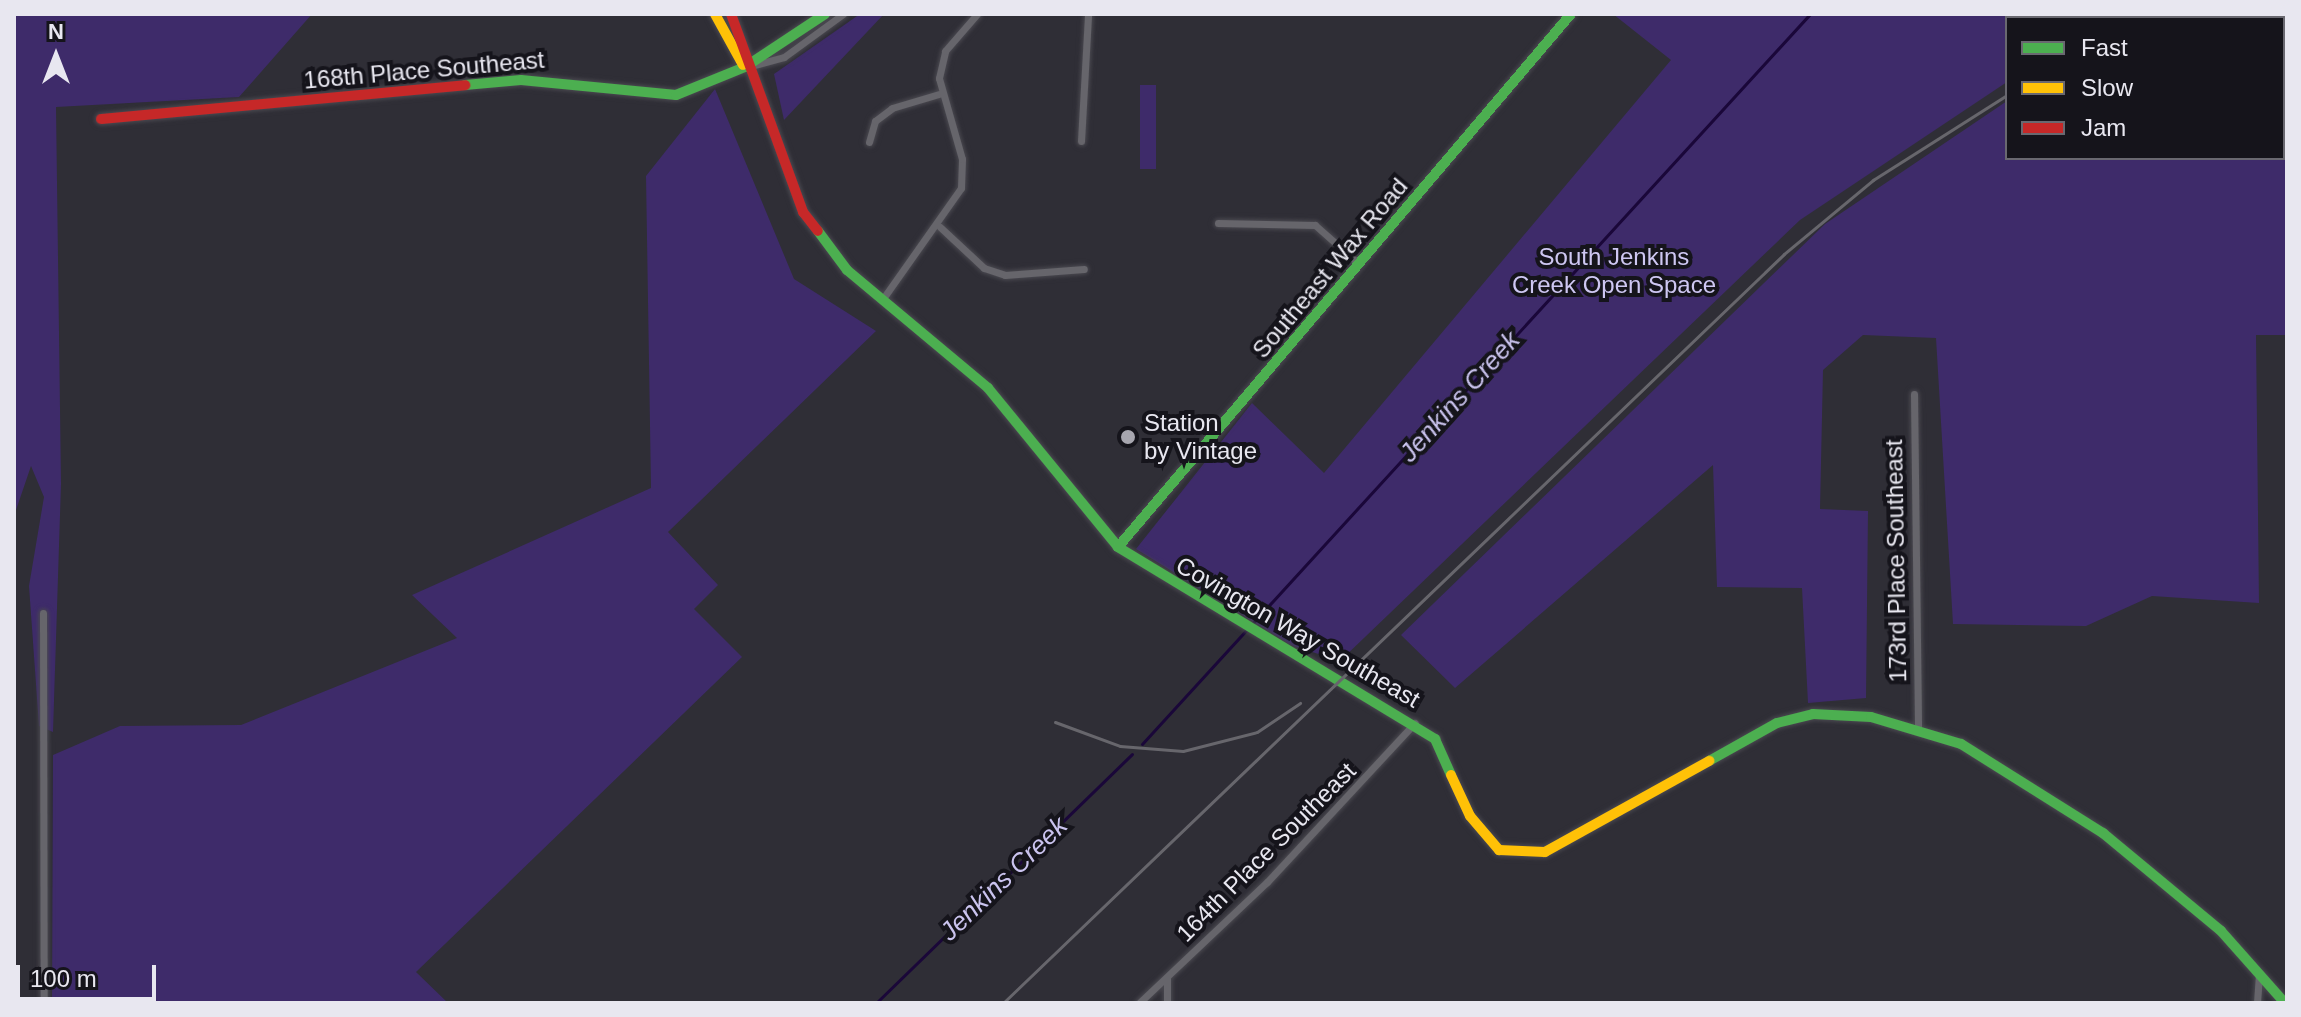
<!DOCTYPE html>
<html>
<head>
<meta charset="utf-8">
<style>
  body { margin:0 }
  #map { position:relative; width:2301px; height:1017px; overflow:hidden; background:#2f2e36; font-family:Helvetica,sans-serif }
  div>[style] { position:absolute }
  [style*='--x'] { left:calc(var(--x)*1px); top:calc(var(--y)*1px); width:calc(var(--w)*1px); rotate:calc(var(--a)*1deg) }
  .green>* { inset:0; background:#3e2b6a; transform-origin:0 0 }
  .stream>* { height:3px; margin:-1.5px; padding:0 1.5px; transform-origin:1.5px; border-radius:1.5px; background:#1a0739 }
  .roads { filter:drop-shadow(0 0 2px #4a4950) drop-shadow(0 0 2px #4a4950) }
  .street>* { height:7px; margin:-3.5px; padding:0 3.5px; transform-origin:3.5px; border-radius:3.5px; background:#66656b }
  .fast>* { height:10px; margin:-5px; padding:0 5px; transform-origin:5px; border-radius:5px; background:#4caf50 }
  .slow>* { height:10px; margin:-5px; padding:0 5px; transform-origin:5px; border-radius:5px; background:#ffc107 }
  .jam>* { height:10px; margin:-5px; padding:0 5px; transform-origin:5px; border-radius:5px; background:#c62828 }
  .rail>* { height:3px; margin:-1.5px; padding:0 1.5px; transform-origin:1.5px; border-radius:1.5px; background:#67666c }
  .dots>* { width:22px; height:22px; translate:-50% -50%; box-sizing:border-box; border:4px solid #15141b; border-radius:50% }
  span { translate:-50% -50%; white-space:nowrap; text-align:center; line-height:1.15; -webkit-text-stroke:8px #15141b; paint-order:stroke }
  .street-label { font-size:24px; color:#e8e7f0 }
  .park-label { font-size:24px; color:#cec7f2 }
  .poi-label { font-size:24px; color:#e8e7f0 }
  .left { translate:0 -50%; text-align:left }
  .water-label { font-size:26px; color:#cac3ee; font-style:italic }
  .frame { position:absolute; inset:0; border:16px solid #e8e7f0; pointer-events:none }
  .legend { position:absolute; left:2005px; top:16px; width:280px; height:144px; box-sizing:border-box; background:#15141b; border:2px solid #696870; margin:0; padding:10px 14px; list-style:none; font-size:24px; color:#e8e7f0 }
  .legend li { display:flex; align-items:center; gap:16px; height:40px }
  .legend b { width:40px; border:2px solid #696870 }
  .north { position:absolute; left:16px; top:16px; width:80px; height:80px; -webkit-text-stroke:6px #15141b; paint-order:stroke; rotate:0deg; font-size:22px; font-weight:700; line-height:32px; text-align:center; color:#e8e7f0 }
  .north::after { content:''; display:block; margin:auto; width:28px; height:36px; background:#e8e7f0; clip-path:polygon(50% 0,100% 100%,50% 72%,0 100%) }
  .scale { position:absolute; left:16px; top:965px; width:140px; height:36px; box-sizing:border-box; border:4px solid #e8e7f0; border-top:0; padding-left:10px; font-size:24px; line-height:28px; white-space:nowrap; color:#e8e7f0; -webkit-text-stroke:6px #15141b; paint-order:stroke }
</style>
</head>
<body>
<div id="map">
  <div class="green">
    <div style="clip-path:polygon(14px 14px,312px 14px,239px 97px,56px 107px,61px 484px,53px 732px,39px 726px,29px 586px,44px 497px,31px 466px,14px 516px)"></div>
    <div style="clip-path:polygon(860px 14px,884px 14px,784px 120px,774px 74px)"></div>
    <div style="clip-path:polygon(1613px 14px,2153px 14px,2007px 18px,2007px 82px,1800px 220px,1340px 661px,1291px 645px,1136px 549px,1252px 403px,1324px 473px,1671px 60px)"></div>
    <div style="clip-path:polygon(2201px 14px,2287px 14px,2287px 335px,2256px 335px,2259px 603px,2152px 596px,2086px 626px,1953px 624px,1936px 338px,1863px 335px,1823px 370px,1820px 509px,1868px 511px,1866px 698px,1808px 703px,1802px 588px,1717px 587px,1713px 465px,1455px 688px,1401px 635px,1825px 224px,2007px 101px,2007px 158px,2283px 158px,2283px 18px,2189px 18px)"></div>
    <div style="left:1140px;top:85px;width:16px;height:84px"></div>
    <div style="clip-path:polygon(715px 89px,794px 279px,876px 331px,668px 532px,718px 585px,694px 609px,742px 657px,416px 972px,448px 1003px,52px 1003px,53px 755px,120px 726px,241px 725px,457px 638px,412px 595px,651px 488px,646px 176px)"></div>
  </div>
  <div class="stream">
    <div style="--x:1142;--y:744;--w:990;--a:-47.54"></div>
    <div style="--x:876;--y:1003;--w:357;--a:-44.2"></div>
  </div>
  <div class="roads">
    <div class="street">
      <div style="--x:747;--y:67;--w:38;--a:-15"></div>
      <div style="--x:784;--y:57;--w:73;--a:-36.1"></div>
      <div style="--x:1081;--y:141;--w:127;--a:-86.8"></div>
      <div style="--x:869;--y:142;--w:22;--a:-74"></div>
      <div style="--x:875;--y:121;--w:21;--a:-37"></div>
      <div style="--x:892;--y:108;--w:49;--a:-16.6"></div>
      <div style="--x:1218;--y:223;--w:97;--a:1.2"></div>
      <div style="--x:1315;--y:225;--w:59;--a:41.6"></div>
      <div style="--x:940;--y:227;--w:60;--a:43"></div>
      <div style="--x:984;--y:268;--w:22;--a:18"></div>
      <div style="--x:1005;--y:275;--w:79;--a:-4.3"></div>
      <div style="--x:882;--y:300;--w:137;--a:-54.8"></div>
      <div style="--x:961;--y:188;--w:29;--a:-88"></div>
      <div style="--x:962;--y:159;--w:84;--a:-105.9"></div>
      <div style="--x:939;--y:78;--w:28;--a:-77"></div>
      <div style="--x:945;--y:51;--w:49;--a:-49.1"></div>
      <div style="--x:1914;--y:394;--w:333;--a:89.3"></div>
      <div style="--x:43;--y:613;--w:390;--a:89.9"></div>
      <div style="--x:1167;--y:978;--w:25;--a:90"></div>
      <div style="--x:1139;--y:1003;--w:176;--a:-43.4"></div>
      <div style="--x:1267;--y:882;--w:217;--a:-47.1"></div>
      <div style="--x:2257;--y:1003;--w:30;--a:-86"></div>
    </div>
    <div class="fast">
      <div style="--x:465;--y:85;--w:56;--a:-5.1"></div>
      <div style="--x:521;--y:80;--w:156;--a:5.5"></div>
      <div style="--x:676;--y:95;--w:74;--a:-22.1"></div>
      <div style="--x:745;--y:67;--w:96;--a:-33.5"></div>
      <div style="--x:818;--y:231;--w:49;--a:53.4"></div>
      <div style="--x:847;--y:270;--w:184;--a:39.9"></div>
      <div style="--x:988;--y:388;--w:205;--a:50.7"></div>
      <div style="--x:1118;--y:547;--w:371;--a:31.2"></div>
      <div style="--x:1435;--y:739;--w:39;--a:66"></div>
      <div style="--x:1118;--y:547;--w:699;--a:-49.64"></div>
      <div style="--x:1709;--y:761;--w:78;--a:-29.2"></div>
      <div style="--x:1777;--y:723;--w:37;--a:-14"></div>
      <div style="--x:1813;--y:714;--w:58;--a:3"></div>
      <div style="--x:1871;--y:717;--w:94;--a:16.7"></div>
      <div style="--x:1961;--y:744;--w:168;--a:32.1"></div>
      <div style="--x:2103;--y:833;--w:153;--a:39.7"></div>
      <div style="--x:2221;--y:931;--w:96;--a:48.4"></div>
    </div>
    <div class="slow">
      <div style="--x:715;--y:14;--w:58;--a:61.2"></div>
      <div style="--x:1451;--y:775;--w:45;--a:65.1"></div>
      <div style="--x:1470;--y:816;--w:45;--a:49.5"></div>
      <div style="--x:1499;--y:850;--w:46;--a:2.5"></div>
      <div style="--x:1545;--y:852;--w:188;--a:-29"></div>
    </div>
    <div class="jam">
      <div style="--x:731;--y:14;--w:211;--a:70"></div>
      <div style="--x:803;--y:212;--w:24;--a:52"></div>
      <div style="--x:101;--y:119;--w:366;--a:-5.3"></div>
    </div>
  </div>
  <div class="rail">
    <div style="--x:2173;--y:18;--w:12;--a:-20"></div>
    <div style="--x:1055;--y:722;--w:69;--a:20.3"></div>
    <div style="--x:1120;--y:746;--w:63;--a:4.5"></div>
    <div style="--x:1183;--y:751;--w:76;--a:-14.4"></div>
    <div style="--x:1257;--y:732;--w:52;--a:-34"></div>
    <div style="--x:1003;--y:1003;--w:1082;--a:-43.8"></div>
    <div style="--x:1784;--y:254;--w:116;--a:-39.7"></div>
    <div style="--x:1873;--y:180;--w:159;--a:-32.4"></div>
  </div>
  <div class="dots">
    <div style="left:1128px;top:437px;background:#a7a6af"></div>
  </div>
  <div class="street-label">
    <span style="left:424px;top:70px;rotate:-5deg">168th Place Southeast</span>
    <span style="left:1330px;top:268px;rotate:-50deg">Southeast Wax Road</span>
    <span style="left:1896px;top:561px;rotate:-91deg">173rd Place Southeast</span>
    <span style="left:1298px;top:632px;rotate:30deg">Covington Way Southeast</span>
    <span style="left:1266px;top:852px;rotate:-45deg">164th Place Southeast</span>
  </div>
  <div class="park-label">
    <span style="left:1614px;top:271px">South Jenkins<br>Creek Open Space</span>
  </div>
  <div class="poi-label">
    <span class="left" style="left:1144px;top:437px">Station<br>by Vintage</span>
  </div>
  <div class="water-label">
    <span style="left:1460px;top:397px;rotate:-48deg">Jenkins Creek</span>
    <span style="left:1004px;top:879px;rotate:-44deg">Jenkins Creek</span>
  </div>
  <div class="frame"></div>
  <ul class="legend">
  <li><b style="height:10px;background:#4caf50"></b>Fast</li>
  <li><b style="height:10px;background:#ffc107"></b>Slow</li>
  <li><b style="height:10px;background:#c62828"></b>Jam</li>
  </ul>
  <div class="north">N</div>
  <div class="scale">100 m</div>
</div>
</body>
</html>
